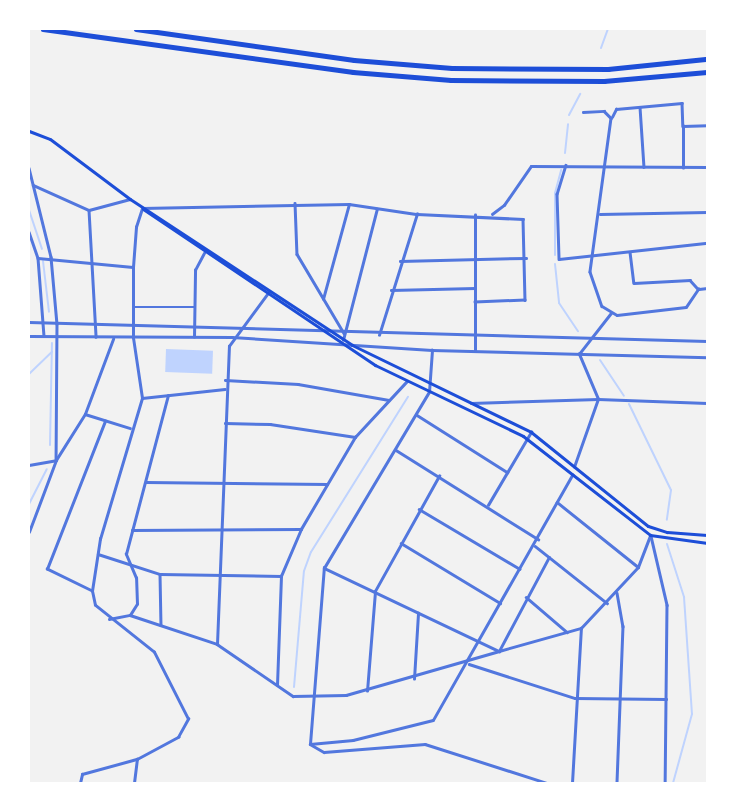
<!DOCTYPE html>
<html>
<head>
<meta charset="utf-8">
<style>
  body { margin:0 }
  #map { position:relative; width:736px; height:812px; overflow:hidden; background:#f2f2f2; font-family:"Open Sans",sans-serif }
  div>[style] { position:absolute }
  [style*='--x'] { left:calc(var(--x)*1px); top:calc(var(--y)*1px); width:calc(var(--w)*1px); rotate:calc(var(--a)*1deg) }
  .water>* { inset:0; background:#bfd3fe; transform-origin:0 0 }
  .stream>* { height:2px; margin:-1px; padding:0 1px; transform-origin:1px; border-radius:1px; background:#bfd3fe }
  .minor>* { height:2.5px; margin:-1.25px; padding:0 1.25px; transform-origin:1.25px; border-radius:1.25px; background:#5277de }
  .secondary>* { height:3px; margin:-1.5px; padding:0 1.5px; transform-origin:1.5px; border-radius:1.5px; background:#1d4ed8 }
  .motorway>* { height:4.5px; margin:-2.25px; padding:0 2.25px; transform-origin:2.25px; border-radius:2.25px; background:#1d4ed8 }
  span { translate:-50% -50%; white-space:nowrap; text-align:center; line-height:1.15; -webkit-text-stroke:4px #fff; paint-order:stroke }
  .frame { position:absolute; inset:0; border:30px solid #fff; pointer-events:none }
</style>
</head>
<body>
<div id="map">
  <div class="water">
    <div style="left:166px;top:349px;width:47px;height:23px;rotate:2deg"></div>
  </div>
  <div class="stream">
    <div style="--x:601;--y:48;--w:20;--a:-70"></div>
    <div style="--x:569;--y:115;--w:24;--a:-62"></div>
    <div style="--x:565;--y:153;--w:29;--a:-84"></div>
    <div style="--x:29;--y:210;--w:41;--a:71.6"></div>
    <div style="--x:555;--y:255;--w:62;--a:-90"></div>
    <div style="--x:555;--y:193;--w:24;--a:-75"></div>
    <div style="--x:43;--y:261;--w:51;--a:83.3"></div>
    <div style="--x:555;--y:264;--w:39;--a:84"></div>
    <div style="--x:559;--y:303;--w:34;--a:56"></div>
    <div style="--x:600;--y:360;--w:43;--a:56.3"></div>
    <div style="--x:29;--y:374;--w:32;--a:-44"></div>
    <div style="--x:629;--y:404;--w:96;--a:64"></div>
    <div style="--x:671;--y:490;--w:30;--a:98"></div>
    <div style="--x:50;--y:445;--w:102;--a:-88.9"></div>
    <div style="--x:29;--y:504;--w:39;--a:-63"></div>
    <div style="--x:667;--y:544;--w:56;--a:72.2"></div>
    <div style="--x:684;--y:597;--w:117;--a:86.1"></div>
    <div style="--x:692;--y:714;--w:72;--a:105.4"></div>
    <div style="--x:294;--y:687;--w:116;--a:-85.1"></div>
    <div style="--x:304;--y:571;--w:20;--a:-70"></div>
    <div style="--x:311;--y:552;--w:183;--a:-58"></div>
  </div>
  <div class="minor">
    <div style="--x:640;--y:107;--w:60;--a:86.2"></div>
    <div style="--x:583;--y:112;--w:21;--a:-3"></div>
    <div style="--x:604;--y:111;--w:10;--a:45"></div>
    <div style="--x:611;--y:118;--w:155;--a:97.8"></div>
    <div style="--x:590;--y:272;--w:36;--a:71"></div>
    <div style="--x:602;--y:306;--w:17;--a:31"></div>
    <div style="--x:617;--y:315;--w:69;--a:-6.6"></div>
    <div style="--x:686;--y:307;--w:22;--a:-56"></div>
    <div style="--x:612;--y:117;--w:9;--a:-63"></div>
    <div style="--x:616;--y:109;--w:66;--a:-5.2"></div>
    <div style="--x:682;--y:103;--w:23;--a:88"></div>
    <div style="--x:566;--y:165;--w:30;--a:107"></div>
    <div style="--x:557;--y:194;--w:65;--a:88.2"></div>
    <div style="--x:559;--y:259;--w:149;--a:-6.2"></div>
    <div style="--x:29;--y:168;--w:92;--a:76.1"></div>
    <div style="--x:51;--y:257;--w:67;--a:84.9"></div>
    <div style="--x:57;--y:324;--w:136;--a:90.4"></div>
    <div style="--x:683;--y:168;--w:42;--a:-90"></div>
    <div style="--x:683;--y:126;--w:24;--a:-2"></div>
    <div style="--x:33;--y:185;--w:61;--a:24.1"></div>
    <div style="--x:89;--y:210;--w:127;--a:86.8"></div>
    <div style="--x:295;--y:203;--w:51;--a:87.8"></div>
    <div style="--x:297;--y:254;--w:92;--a:59.3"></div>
    <div style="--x:89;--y:210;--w:42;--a:-15"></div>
    <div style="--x:492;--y:214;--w:15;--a:-37"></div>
    <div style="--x:504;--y:205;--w:47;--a:-55.3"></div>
    <div style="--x:531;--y:166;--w:176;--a:0.3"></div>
    <div style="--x:600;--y:214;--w:107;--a:-1.1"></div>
    <div style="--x:29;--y:232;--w:28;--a:71"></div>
    <div style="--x:38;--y:258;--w:78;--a:85.6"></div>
    <div style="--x:630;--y:252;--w:31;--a:83"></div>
    <div style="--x:634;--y:283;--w:56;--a:-3.1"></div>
    <div style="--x:690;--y:280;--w:12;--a:48"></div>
    <div style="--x:38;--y:258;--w:95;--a:5.4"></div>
    <div style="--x:400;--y:261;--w:126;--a:-1.4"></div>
    <div style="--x:699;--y:289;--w:8;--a:-7"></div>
    <div style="--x:391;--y:290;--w:84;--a:-1.4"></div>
    <div style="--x:323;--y:299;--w:98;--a:-74.7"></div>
    <div style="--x:133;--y:307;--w:61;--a:0"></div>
    <div style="--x:29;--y:322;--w:678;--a:1.61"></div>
    <div style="--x:379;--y:335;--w:127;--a:-72.6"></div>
    <div style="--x:29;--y:336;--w:203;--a:0.3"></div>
    <div style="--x:232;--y:337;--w:200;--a:3.7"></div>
    <div style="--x:432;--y:350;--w:275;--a:1.5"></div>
    <div style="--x:194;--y:337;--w:67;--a:-89.1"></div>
    <div style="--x:195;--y:270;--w:19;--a:-62"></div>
    <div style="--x:343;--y:340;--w:135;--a:-75.5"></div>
    <div style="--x:475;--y:351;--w:136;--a:-90"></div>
    <div style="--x:579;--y:354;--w:52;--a:-52"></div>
    <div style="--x:225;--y:380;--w:73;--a:3.1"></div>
    <div style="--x:298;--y:384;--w:92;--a:10"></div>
    <div style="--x:142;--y:398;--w:83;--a:-6.2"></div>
    <div style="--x:471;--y:403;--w:127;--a:-1.8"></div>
    <div style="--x:598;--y:399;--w:109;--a:2.1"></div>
    <div style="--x:85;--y:414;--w:47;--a:17.3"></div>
    <div style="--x:417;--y:415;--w:107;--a:32.3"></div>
    <div style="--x:225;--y:423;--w:45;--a:1.3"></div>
    <div style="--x:270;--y:424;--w:86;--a:8.7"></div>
    <div style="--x:396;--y:450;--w:168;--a:32.1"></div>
    <div style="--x:29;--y:465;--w:27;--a:-10"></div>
    <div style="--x:574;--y:467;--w:72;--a:-70.6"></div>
    <div style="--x:598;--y:399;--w:49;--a:-112.9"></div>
    <div style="--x:146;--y:482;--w:181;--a:0.6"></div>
    <div style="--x:557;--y:502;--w:104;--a:38.7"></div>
    <div style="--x:488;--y:505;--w:85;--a:-59.5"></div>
    <div style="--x:419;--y:509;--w:117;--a:30.7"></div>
    <div style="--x:132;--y:530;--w:169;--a:-0.3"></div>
    <div style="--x:29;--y:532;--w:77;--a:-69.4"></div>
    <div style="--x:56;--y:460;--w:54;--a:-57.8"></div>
    <div style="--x:85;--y:414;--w:80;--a:-69.5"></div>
    <div style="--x:651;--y:536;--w:71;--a:76.9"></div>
    <div style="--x:667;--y:605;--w:178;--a:90.6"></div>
    <div style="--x:401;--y:543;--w:116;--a:31.2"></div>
    <div style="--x:535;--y:546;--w:92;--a:38.4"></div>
    <div style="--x:98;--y:554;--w:65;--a:17.9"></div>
    <div style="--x:160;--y:574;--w:121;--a:0.9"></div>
    <div style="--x:324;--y:568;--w:194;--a:25.4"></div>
    <div style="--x:499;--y:651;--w:85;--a:-15.7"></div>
    <div style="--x:581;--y:628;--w:83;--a:-46.9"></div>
    <div style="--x:638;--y:567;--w:34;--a:-69"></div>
    <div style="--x:160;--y:574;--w:51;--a:88.9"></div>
    <div style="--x:92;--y:591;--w:50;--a:-153.9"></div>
    <div style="--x:47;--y:569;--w:159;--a:-68.6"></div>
    <div style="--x:617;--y:593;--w:34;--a:80"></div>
    <div style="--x:623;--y:626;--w:157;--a:92.2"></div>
    <div style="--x:526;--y:597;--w:54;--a:40.5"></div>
    <div style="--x:130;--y:615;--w:13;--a:-58"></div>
    <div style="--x:137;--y:604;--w:26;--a:-92"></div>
    <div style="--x:136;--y:578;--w:26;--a:-113"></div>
    <div style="--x:126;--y:554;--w:164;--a:-75.2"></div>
    <div style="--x:109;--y:619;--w:21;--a:-11"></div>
    <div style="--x:130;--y:615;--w:92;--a:18.4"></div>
    <div style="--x:217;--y:644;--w:92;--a:34.4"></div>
    <div style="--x:293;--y:696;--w:53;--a:-1.1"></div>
    <div style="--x:346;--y:695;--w:159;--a:-16"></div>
    <div style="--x:499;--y:651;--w:106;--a:-62"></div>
    <div style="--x:217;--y:644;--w:298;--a:-87.7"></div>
    <div style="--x:229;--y:346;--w:66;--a:-53.7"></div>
    <div style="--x:469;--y:664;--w:111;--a:17.8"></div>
    <div style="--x:575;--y:698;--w:91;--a:0.6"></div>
    <div style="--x:414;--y:679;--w:66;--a:-86.5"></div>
    <div style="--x:277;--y:685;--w:109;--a:-87.9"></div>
    <div style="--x:281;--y:576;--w:51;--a:-66.9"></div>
    <div style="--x:301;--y:529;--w:107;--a:-59.6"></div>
    <div style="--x:355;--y:437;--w:76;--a:-47.1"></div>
    <div style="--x:367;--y:691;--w:100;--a:-85.4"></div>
    <div style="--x:375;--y:591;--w:132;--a:-60.9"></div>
    <div style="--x:310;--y:744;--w:177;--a:-85.5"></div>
    <div style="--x:324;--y:568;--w:205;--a:-59.2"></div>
    <div style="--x:429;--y:392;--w:42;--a:-85.9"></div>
    <div style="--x:310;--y:744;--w:43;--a:-5.3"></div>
    <div style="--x:353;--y:740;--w:82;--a:-14"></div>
    <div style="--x:433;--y:720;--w:282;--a:-60.4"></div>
    <div style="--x:310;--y:744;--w:16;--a:30"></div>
    <div style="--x:324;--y:752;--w:101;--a:-4.5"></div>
    <div style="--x:425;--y:744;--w:128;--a:17.7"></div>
    <div style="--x:80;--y:783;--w:9;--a:-77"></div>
    <div style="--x:82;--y:774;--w:57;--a:-15.3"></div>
    <div style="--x:134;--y:783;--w:24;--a:-83"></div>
    <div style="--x:137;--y:759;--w:47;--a:-28.2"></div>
    <div style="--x:178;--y:737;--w:21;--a:-61"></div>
    <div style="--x:188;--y:719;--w:75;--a:-116.9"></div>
    <div style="--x:154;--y:652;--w:75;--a:-141.5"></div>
    <div style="--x:95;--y:605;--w:14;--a:-102"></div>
    <div style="--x:92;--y:591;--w:53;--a:-81.3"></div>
    <div style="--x:100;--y:539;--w:147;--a:-73.4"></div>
    <div style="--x:142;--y:398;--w:61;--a:-98.5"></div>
    <div style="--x:133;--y:338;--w:71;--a:-90"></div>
    <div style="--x:133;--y:267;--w:40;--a:-85.7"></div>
    <div style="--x:136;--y:227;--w:20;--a:-72"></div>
    <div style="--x:142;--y:208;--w:207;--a:-1.1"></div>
    <div style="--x:349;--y:204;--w:69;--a:8.4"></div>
    <div style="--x:417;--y:214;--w:106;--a:2.7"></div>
    <div style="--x:523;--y:219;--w:81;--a:88.6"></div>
    <div style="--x:525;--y:300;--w:50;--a:177.7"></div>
    <div style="--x:572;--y:783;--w:155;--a:-86.7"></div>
  </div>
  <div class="secondary">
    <div style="--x:29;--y:131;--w:22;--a:21"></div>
    <div style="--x:50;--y:139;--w:100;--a:36.9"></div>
    <div style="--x:130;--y:199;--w:266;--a:33.3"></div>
    <div style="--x:352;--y:345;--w:199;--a:25.9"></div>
    <div style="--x:531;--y:432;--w:150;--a:38.8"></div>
    <div style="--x:648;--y:526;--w:20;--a:18"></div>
    <div style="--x:667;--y:532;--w:40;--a:4.3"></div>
    <div style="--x:143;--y:209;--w:280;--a:33.9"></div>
    <div style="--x:375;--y:365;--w:164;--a:25.6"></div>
    <div style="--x:523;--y:436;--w:161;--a:37.9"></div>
    <div style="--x:650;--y:535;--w:58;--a:8"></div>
  </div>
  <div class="motorway">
    <div style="--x:43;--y:29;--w:313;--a:7.9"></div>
    <div style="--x:353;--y:72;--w:98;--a:4.7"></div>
    <div style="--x:451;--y:80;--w:153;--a:0.4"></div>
    <div style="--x:604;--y:81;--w:103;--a:-5"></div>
    <div style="--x:136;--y:29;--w:220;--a:8.1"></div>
    <div style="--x:354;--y:60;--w:98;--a:4.7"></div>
    <div style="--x:452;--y:68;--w:156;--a:0.4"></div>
    <div style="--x:608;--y:69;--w:100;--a:-5.8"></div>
  </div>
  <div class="frame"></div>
</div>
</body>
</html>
